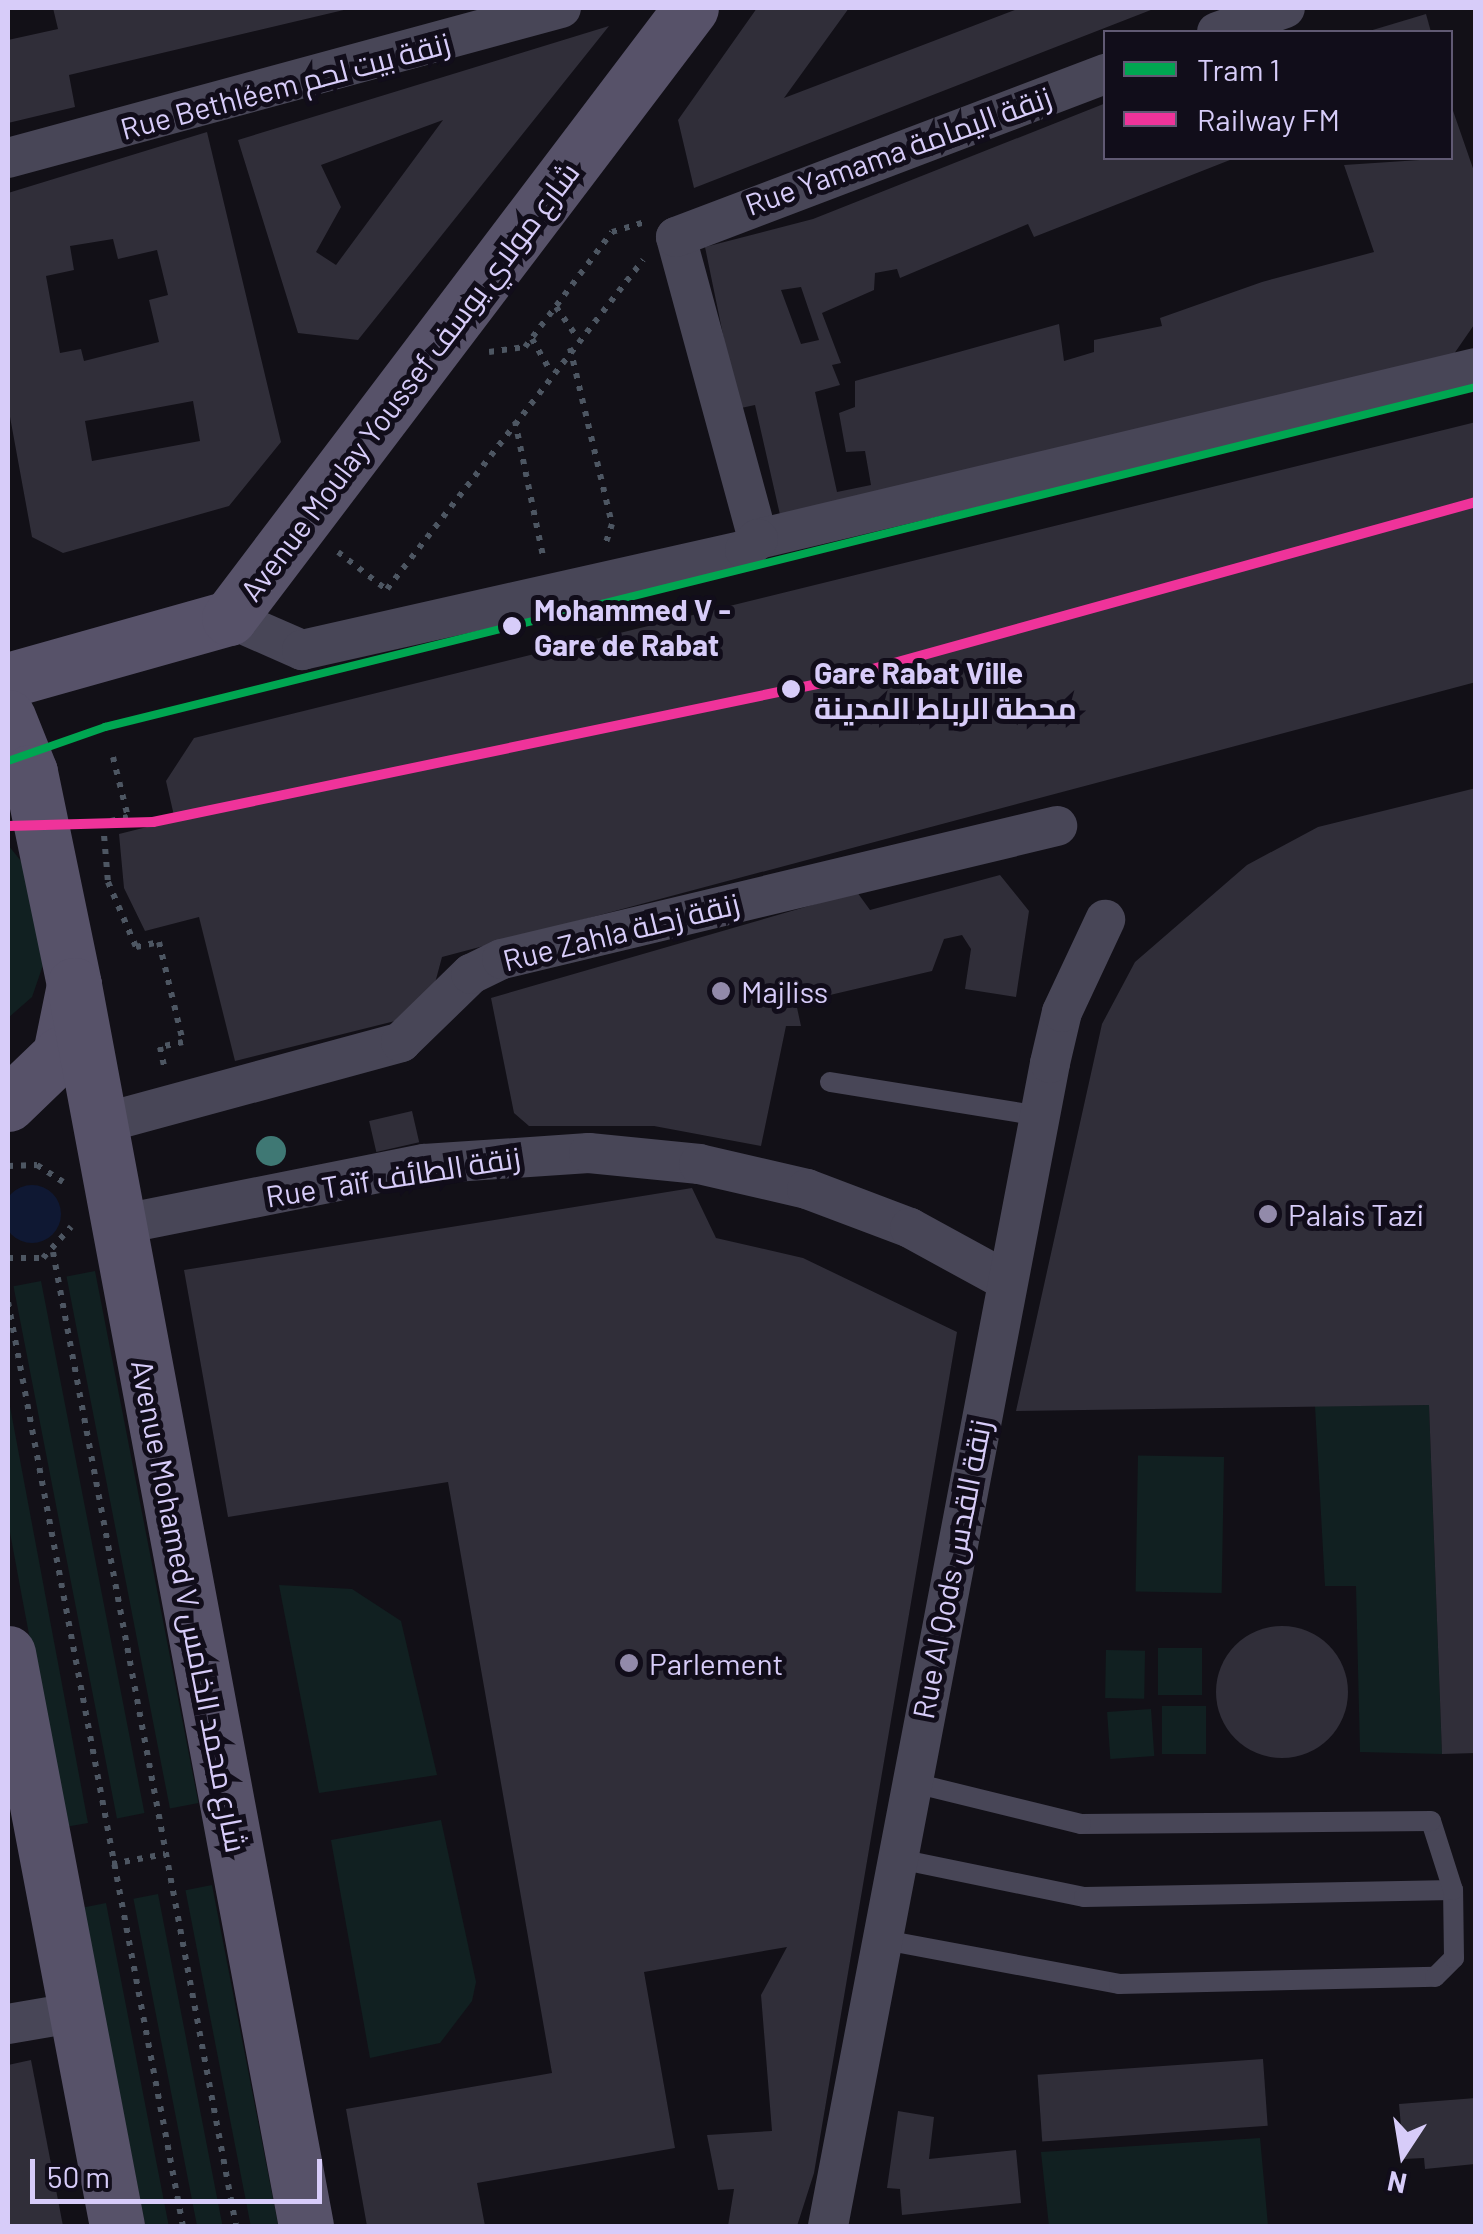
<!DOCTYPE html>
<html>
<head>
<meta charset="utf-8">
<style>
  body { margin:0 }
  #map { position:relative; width:1483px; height:2234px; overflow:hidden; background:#121017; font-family:Barlow,Cairo,sans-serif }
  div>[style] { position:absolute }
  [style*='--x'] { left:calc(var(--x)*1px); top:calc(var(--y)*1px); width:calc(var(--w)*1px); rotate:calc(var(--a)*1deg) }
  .green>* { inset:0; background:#112021; transform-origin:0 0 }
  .water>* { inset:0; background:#0f1833 }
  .round { border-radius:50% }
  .building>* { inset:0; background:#302e39; transform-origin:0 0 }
  .path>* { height:6px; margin-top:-3px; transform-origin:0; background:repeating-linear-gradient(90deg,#4d5662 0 5px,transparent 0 13px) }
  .lane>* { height:20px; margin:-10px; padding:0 10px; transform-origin:10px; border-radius:10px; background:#484657 }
  .street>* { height:40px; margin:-20px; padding:0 20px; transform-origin:20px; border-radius:20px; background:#484657 }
  .secondary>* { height:55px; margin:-27.5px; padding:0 27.5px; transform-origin:27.5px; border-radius:27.5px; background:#575269 }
  .rail-1>* { height:10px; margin:-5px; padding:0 5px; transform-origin:5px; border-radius:5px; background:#ef339a }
  .tram-1>* { height:8px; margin:-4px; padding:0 4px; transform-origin:4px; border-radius:4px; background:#00a651 }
  .trees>* { width:30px; height:30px; margin:-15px; border-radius:50%; background:#3f7874 }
  .dots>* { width:28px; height:28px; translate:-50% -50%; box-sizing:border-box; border:5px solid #110d1a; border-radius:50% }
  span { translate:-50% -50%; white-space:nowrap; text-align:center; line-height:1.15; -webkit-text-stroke:10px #110d1a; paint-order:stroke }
  .street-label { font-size:30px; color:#d7ccf9 }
  .stop-label { font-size:30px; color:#d7ccf9; font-weight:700 }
  .left { translate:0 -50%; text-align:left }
  .poi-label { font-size:30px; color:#d7ccf9 }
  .frame { position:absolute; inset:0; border:10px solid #d7ccf9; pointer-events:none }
  .legend { position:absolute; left:1103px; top:30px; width:350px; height:130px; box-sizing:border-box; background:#110d1a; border:2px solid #605973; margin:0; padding:12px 18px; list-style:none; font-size:30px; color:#d7ccf9 }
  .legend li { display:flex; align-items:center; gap:20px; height:50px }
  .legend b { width:50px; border:2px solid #605973 }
  .north { position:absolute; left:1353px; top:2104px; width:100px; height:100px; -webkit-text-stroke:8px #110d1a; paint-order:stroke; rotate:192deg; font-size:28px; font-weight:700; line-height:40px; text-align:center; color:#d7ccf9 }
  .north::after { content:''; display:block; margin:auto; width:35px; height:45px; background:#d7ccf9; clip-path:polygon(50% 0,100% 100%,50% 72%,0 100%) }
  .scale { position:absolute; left:30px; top:2159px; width:292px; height:45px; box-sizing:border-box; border:5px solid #d7ccf9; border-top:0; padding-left:12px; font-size:30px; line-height:35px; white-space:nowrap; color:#d7ccf9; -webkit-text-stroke:8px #110d1a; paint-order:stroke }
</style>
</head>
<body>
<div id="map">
  <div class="green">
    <div style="clip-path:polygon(8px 845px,25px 866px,43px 965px,32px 997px,8px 1018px)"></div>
    <div style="left:95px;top:1271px;width:542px;height:29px;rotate:79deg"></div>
    <div style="left:41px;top:1281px;width:542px;height:28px;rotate:79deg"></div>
    <div style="clip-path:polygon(8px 1396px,88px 1823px,65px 1827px,8px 1522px)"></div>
    <div style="clip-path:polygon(1429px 1405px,1442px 1754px,1360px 1752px,1356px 1586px,1325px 1586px,1315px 1406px)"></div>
    <div style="left:1224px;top:1457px;width:136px;height:86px;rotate:91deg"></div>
    <div style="clip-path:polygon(279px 1585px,352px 1589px,401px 1621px,437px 1775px,319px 1793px)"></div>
    <div style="left:1158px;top:1648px;width:44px;height:47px"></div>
    <div style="left:1106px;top:1650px;width:39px;height:48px;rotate:1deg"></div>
    <div style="left:1162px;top:1706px;width:44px;height:48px"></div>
    <div style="left:1151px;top:1709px;width:47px;height:44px;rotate:86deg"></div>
    <div style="clip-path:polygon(441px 1820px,476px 1982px,472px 2001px,440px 2043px,370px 2058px,331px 1840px)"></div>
    <div style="left:212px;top:1885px;width:347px;height:27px;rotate:79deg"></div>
    <div style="left:158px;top:1894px;width:338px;height:25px;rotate:79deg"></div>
    <div style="left:106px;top:1903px;width:329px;height:23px;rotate:79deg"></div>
    <div style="clip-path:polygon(1260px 2138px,1268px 2226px,1049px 2226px,1041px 2152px)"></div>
  </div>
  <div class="water">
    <div class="round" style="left:3px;top:1185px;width:58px;height:58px"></div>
  </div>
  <div class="building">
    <div style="clip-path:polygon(53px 8px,348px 8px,348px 9px,69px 75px,75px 107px,8px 123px,8px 40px,58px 29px)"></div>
    <div style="clip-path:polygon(757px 8px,849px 8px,784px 98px,1020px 8px,1156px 8px,694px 188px,678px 120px)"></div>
    <div style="clip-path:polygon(1426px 14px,1431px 32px,1366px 32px)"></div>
    <div style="clip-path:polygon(evenodd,609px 26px,358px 340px,298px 333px,238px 140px,609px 26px,443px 120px,336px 265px,316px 252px,341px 207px,321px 165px,443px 120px)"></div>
    <div style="clip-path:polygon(evenodd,1106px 103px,1106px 158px,1235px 158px,1034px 237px,1028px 224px,900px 278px,897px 269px,875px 273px,874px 290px,822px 313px,841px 363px,832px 365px,840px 385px,815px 392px,837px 492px,871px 485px,865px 451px,846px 452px,839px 413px,855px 407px,855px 381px,1059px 324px,1064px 361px,1094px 352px,1094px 340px,1162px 326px,1160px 318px,1262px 282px,1374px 252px,1344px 165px,1450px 158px,1451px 105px,1476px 177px,1476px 322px,1447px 364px,783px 528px,755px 405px,741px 408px,728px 359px,705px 247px,813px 219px,1106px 103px,801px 287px,819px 340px,801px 344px,781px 290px,801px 287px)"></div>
    <div style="clip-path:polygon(evenodd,207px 132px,281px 442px,229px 506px,63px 553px,32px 537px,8px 406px,8px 193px,207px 132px,113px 239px,118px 259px,157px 250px,168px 295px,149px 300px,159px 342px,84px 361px,81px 349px,60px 353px,46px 276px,74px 270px,70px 246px,113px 239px,207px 132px,193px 401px,200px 441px,92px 461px,85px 421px,193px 401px)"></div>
    <div style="clip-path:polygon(1476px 422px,1476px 682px,442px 957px,427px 1013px,235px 1061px,199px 917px,145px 931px,124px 888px,119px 834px,175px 820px,166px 781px,194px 738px)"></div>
    <div style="clip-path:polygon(1476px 788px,1476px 1753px,1442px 1754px,1429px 1405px,1016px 1411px,1102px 1024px,1135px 962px,1247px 865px,1318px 827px)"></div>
    <div style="clip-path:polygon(1000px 875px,1029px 911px,1016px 997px,965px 989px,971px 949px,962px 935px,944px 939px,932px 971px,796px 1003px,801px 1026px,786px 1026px,761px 1146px,654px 1126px,529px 1126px,514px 1113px,491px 998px,857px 892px,870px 910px)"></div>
    <div style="left:412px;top:1111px;width:32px;height:44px;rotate:77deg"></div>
    <div style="clip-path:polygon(692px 1188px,716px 1238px,803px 1258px,957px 1332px,814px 2173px,797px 2226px,728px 2226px,734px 2189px,718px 2190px,707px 2135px,772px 2131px,761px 1995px,787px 1947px,644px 1972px,675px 2148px,477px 2183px,485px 2226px,367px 2226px,346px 2109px,552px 2073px,448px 1482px,228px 1517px,184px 1270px)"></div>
    <div class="round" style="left:1216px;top:1626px;width:132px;height:132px"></div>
    <div style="left:1263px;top:2059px;width:67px;height:226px;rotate:86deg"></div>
    <div style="clip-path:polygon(31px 2060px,63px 2226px,8px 2226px,8px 2065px)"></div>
    <div style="clip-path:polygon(1476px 2098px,1475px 2164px,1425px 2169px,1424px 2158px,1404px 2159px,1399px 2104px)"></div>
    <div style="clip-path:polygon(898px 2111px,934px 2117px,929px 2159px,1016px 2150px,1021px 2203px,902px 2215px,900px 2189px,887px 2188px)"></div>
  </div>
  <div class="path">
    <div style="--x:556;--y:307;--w:38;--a:55"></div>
    <div style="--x:532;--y:339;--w:38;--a:60"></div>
    <div style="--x:570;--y:348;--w:181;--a:76.6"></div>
    <div style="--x:612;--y:524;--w:20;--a:108"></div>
    <div style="--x:489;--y:352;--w:36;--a:-8"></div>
    <div style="--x:525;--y:347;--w:144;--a:-52.9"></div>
    <div style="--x:612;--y:232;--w:34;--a:-17"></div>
    <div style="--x:515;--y:421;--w:138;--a:78.3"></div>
    <div style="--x:338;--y:552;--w:62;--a:37.8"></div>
    <div style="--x:387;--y:589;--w:417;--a:-52.1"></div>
    <div style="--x:113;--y:757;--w:62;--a:76"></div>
    <div style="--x:128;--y:817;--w:26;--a:167"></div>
    <div style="--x:103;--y:823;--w:59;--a:85.2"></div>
    <div style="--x:108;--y:882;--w:71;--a:66.7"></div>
    <div style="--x:136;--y:947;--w:24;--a:-12"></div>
    <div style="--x:159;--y:942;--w:103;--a:76.5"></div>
    <div style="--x:183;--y:1042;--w:24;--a:168"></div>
    <div style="--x:160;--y:1047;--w:19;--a:78"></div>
    <div style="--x:8;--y:1166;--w:29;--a:-2"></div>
    <div style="--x:37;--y:1165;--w:31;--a:33"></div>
    <div style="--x:53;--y:1252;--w:991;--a:79.36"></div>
    <div style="--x:8;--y:1258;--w:35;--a:0"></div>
    <div style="--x:43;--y:1258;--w:42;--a:-47.9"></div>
    <div style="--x:8;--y:1302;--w:940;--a:79.28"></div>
    <div style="--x:112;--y:1864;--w:54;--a:-10.7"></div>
  </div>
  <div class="lane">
    <div style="--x:830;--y:1082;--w:212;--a:9.2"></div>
    <div style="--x:894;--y:1858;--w:194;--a:11.6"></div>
    <div style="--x:1084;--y:1897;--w:369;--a:-1.1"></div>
    <div style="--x:879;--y:1939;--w:244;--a:10.6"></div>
    <div style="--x:1119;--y:1984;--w:316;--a:-1.3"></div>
    <div style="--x:1435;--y:1977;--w:27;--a:-45"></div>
    <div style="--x:1454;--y:1958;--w:68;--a:-90.8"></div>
    <div style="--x:1453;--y:1890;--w:72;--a:-107.7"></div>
    <div style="--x:1431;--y:1821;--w:350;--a:179.5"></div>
    <div style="--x:1081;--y:1824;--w:176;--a:-166.2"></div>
  </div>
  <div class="street">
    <div style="--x:1217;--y:32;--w:72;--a:-19.4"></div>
    <div style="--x:8;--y:158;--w:573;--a:-15.18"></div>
    <div style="--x:758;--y:539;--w:313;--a:-105.2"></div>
    <div style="--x:676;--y:237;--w:460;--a:-20.8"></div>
    <div style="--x:758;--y:539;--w:738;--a:-13.4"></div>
    <div style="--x:229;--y:618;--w:80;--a:23.7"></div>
    <div style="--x:302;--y:650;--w:454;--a:-12.7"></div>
    <div style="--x:745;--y:550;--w:17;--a:-40"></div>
    <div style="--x:100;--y:1124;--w:312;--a:-15.2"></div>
    <div style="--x:401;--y:1042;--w:98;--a:-44.2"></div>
    <div style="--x:471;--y:974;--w:34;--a:-26"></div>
    <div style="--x:502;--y:959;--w:571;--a:-13.48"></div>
    <div style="--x:118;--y:1225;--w:312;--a:-11.3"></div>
    <div style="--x:424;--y:1164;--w:165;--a:-3.8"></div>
    <div style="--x:589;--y:1153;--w:111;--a:5.7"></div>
    <div style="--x:699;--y:1164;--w:111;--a:13"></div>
    <div style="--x:807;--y:1189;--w:110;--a:20.7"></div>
    <div style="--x:910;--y:1228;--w:111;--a:28.7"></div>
    <div style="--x:8;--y:2024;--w:71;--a:-9.7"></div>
    <div style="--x:828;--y:2226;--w:1184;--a:-79.19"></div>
    <div style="--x:1050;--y:1063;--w:52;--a:-76.8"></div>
    <div style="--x:1062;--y:1012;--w:102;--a:-64.9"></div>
  </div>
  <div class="secondary">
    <div style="--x:8;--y:680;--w:230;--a:-15.7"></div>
    <div style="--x:229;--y:618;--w:765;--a:-52.86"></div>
    <div style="--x:8;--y:717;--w:59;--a:68.2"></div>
    <div style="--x:30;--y:772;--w:217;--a:78.3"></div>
    <div style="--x:74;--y:985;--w:70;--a:101.5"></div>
    <div style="--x:60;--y:1054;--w:72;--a:136.1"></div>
    <div style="--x:74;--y:985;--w:1262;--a:79.41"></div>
    <div style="--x:8;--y:1653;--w:583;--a:79.23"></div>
  </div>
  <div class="rail-1">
    <div style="--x:8;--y:826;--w:145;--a:-1.6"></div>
    <div style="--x:153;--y:822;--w:683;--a:-11.74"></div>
    <div style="--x:822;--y:683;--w:679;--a:-15.47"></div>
  </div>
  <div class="tram-1">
    <div style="--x:8;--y:761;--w:103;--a:-19.3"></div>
    <div style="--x:105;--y:727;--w:1413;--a:-13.93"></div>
  </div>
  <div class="trees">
    <div style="left:271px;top:1151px"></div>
  </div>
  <div class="dots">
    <div style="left:512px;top:626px;background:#d7ccf9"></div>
    <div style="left:791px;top:689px;background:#d7ccf9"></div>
    <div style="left:721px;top:991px;background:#928aaa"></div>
    <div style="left:1268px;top:1214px;background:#928aaa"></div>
    <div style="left:629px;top:1663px;background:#928aaa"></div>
  </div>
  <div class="street-label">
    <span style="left:285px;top:85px;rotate:-15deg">Rue Bethléem زنقة بيت لحم</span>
    <span style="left:898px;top:150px;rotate:-20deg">Rue Yamama زنقة اليمامة</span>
    <span style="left:409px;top:381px;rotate:-53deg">Avenue Moulay Youssef شارع مولاي يوسف</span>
    <span style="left:621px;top:931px;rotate:-14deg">Rue Zahla زنقة زحلة</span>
    <span style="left:393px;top:1176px;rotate:-9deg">Rue Taïf زنقة الطائف</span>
    <span style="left:951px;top:1569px;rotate:-79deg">Rue Al Qods زنقة القدس</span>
    <span style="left:190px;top:1606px;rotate:79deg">Avenue Mohamed V شارع محمد الخامس</span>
  </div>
  <div class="stop-label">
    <span class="left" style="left:534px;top:626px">Mohammed V -<br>Gare de Rabat</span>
    <span class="left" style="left:814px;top:689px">Gare Rabat Ville<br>محطة الرباط المدينة</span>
  </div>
  <div class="poi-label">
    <span class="left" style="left:741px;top:991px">Majliss</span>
    <span class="left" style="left:1288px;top:1214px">Palais Tazi</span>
    <span class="left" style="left:649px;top:1663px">Parlement</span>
  </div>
  <div class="frame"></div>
  <ul class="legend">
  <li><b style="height:12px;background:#00a651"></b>Tram 1</li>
  <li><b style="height:12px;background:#ef339a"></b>Railway FM</li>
  </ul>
  <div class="north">N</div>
  <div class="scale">50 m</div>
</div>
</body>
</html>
